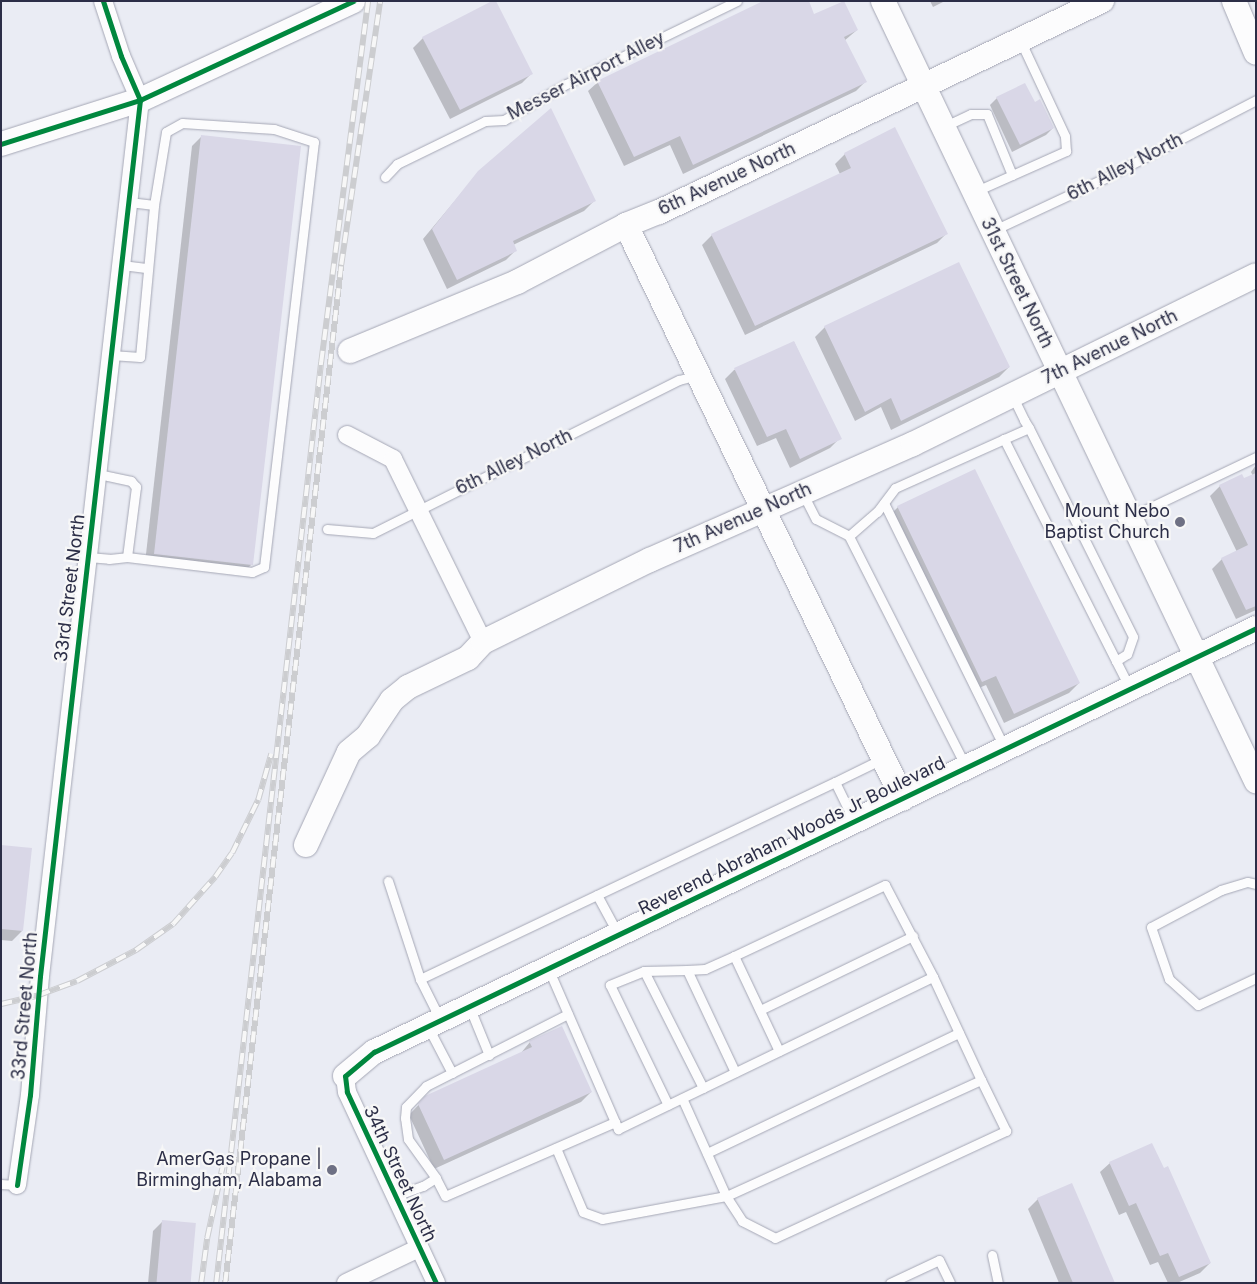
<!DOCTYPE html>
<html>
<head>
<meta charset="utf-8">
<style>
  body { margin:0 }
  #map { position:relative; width:1257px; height:1284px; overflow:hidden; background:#eaecf4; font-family:Inter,sans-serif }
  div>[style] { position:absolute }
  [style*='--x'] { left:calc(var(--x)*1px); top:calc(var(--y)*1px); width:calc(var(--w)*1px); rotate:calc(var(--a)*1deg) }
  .shadow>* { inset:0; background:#0003 }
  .building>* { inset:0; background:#d9d7e7; transform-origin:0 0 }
  .roads { filter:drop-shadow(0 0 1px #a5a7b5) drop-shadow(0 0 1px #a5a7b5) }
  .lane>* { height:9px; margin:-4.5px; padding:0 4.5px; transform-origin:4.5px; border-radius:4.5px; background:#fcfcfd }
  .street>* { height:18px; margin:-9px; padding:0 9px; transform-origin:9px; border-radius:9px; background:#fcfcfd }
  .secondary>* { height:24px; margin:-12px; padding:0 12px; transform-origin:12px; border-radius:12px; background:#fcfcfd }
  .rail>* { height:5.5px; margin-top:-2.75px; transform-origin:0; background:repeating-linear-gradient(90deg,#f7f7f7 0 11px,#cccdd0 0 22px); box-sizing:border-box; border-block:1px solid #cccdd0 }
  .cycleway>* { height:5px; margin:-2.5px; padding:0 2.5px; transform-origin:2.5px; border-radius:2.5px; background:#00873e }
  .dots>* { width:14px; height:14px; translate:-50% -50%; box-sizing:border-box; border:2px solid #f7f7f7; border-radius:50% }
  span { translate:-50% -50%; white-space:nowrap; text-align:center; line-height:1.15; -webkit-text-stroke:4.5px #f7f7f7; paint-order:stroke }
  .street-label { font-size:18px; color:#2c2e47 }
  .poi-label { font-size:18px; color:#2c2e47 }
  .right { translate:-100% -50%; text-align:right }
  .frame { position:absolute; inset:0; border:2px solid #2c2e47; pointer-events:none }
</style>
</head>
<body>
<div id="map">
  <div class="shadow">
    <div style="clip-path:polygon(930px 1px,945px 1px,933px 7px)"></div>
    <div style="clip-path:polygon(857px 30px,844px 41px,865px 82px,856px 91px,683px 174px,670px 145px,624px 166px,588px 91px,598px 82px)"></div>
    <div style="clip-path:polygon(423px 38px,532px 73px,522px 83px,450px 119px,413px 48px)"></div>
    <div style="clip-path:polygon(997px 98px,1034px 104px,1053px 128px,1046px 135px,1012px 152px,990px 105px)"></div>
    <div style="clip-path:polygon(202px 136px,252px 564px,242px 574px,145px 563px,192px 146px)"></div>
    <div style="clip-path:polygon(845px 154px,946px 234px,937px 243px,745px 335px,702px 245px,712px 235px,840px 174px,835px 164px)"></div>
    <div style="clip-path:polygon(479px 172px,594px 201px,584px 211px,513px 245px,516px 250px,506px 260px,447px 289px,423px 239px)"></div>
    <div style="clip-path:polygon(825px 327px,1009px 367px,999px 377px,891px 430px,881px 407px,855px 421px,815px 337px)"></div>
    <div style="clip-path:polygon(794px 342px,840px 438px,830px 448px,790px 468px,776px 438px,757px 446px,725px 379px,734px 370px)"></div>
    <div style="clip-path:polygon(1256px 465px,1256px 610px,1236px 619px,1212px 569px,1222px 559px,1237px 552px,1210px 496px,1220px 486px,1253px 476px,1251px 472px)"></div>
    <div style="clip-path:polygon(898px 507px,1079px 683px,1069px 693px,1004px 723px,986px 685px,972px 691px,888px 517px)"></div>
    <div style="clip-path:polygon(1px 846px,22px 931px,12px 941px,1px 940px)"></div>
    <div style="clip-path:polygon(530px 1042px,591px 1092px,581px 1102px,434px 1169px,409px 1115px,426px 1097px,521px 1053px)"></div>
    <div style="clip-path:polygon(1110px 1163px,1210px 1263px,1200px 1273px,1177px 1283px,1168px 1283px,1158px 1262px,1150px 1265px,1126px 1212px,1119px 1215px,1100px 1172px)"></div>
    <div style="clip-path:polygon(1071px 1185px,1114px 1283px,1059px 1283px,1028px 1209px,1038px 1199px)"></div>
    <div style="clip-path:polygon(163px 1221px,189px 1283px,148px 1283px,153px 1231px)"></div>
  </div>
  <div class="building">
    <div style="clip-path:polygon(492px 1px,496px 1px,533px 74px,460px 110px,422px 37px)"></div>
    <div style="clip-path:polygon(763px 1px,809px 1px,814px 14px,844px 1px,858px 30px,844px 37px,867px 82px,693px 165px,680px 136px,634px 157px,597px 81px)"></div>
    <div style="clip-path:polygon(1025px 83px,1035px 102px,1040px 99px,1054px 128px,1020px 145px,996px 97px)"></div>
    <div style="clip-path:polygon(551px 108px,596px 201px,513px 241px,517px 251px,457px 280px,432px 229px,478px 171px)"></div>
    <div style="clip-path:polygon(895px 127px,948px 234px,755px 326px,711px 234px,851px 168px,844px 153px)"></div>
    <div style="clip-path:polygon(201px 135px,301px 146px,253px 565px,252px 565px,154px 554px)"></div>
    <div style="clip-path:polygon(959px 262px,1010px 367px,901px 421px,891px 398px,865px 412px,824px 326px)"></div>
    <div style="clip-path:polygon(794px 341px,842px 439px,800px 459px,786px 429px,767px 437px,734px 368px)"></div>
    <div style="clip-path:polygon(975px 469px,1080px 683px,1014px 714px,996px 676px,982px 682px,897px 506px)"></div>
    <div style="clip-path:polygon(1256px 473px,1256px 606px,1246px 610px,1221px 558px,1248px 545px,1219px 485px,1242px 474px,1244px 478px)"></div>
    <div style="clip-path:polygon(1px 845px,32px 848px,23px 931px,1px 929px)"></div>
    <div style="clip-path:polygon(562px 1026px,592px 1092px,444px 1160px,418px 1104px,425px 1096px,532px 1047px,529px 1041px)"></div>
    <div style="clip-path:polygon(1152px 1143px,1164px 1168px,1168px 1166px,1211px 1263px,1179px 1277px,1168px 1253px,1160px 1256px,1136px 1203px,1129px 1206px,1109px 1162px)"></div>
    <div style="clip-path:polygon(1072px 1183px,1115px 1283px,1073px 1283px,1037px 1198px)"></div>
    <div style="left:162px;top:1220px;width:34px;height:63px;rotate:5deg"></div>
  </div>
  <div class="roads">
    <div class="lane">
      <div style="--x:943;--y:127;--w:31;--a:-25"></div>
      <div style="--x:971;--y:114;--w:16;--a:0"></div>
      <div style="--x:987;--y:114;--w:66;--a:67.7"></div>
      <div style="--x:385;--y:177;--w:18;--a:-47"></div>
      <div style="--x:397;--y:164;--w:98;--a:-26"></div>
      <div style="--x:485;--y:121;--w:19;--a:-3"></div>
      <div style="--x:504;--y:120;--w:72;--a:-30.1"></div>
      <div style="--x:566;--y:84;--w:190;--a:-25.9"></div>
      <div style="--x:974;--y:192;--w:101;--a:-24"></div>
      <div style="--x:1066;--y:151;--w:15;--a:-94"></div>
      <div style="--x:1065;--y:136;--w:106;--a:-115.1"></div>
      <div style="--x:994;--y:230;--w:123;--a:-25.1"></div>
      <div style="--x:1105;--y:178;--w:170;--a:-27.3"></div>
      <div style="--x:122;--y:265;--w:26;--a:7"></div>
      <div style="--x:111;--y:355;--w:29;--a:4"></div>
      <div style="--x:140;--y:357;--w:153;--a:-84.7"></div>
      <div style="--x:1012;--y:395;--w:28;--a:64"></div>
      <div style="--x:1024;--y:420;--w:9;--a:58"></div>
      <div style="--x:1029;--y:428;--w:233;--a:63.5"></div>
      <div style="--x:1133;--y:637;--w:18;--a:109"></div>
      <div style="--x:1127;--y:654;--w:13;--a:148"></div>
      <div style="--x:1116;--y:661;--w:249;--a:-116.8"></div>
      <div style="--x:1004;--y:439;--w:27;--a:-24"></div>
      <div style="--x:803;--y:494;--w:28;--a:63"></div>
      <div style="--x:816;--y:519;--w:37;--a:27"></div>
      <div style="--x:884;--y:503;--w:274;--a:63.8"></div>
      <div style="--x:1130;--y:517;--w:140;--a:-25.5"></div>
      <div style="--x:327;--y:529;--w:46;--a:5"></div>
      <div style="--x:373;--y:533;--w:342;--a:-26.6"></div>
      <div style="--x:679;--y:380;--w:20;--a:-15"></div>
      <div style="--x:88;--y:557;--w:21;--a:5"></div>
      <div style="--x:109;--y:559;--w:18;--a:-6"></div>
      <div style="--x:127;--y:557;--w:71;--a:-82.7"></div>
      <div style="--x:136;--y:487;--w:8;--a:-130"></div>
      <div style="--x:131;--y:481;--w:34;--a:-168"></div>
      <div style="--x:127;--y:557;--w:126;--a:6.8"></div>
      <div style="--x:252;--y:572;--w:13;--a:-23"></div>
      <div style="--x:264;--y:567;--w:428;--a:-83.3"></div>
      <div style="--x:314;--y:142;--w:42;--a:-162"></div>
      <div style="--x:274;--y:129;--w:92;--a:-176.3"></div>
      <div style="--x:182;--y:123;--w:18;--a:151"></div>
      <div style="--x:166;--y:132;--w:74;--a:99.3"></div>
      <div style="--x:154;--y:205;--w:25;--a:-173"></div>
      <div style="--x:1116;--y:661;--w:30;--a:63"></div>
      <div style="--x:966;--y:767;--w:259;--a:-116.9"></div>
      <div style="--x:849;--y:536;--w:37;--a:-41"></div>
      <div style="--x:877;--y:512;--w:30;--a:-53"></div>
      <div style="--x:895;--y:488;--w:120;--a:-24.2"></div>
      <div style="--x:835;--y:782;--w:52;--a:-26.1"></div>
      <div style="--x:388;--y:881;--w:103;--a:71.9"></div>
      <div style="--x:1256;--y:884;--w:9;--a:-167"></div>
      <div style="--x:1247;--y:882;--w:27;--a:163"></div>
      <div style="--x:1221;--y:890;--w:79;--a:152.1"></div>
      <div style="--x:1151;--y:927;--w:55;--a:70.9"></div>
      <div style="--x:1169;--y:979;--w:39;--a:42"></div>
      <div style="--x:1198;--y:1005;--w:64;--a:-25"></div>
      <div style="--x:597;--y:895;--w:44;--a:61.7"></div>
      <div style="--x:734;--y:956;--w:32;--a:156"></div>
      <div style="--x:705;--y:969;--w:18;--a:177"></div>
      <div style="--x:687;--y:970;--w:113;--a:64.8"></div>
      <div style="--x:548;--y:968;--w:168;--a:66.5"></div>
      <div style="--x:615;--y:1122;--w:185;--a:156.5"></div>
      <div style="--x:445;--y:1196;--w:20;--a:-117"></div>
      <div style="--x:436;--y:1178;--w:48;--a:-125.7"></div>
      <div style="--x:408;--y:1139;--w:21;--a:-98"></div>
      <div style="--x:405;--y:1118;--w:11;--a:-85"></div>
      <div style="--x:406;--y:1107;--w:29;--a:-46"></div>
      <div style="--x:426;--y:1086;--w:159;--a:-26.9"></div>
      <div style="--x:687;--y:970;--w:43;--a:178.7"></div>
      <div style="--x:644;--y:971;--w:131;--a:63.2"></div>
      <div style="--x:644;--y:971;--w:37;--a:158"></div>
      <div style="--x:610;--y:985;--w:133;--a:64.2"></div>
      <div style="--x:469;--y:1006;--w:53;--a:67.8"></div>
      <div style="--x:760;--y:1010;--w:170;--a:-25.8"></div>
      <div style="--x:440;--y:1019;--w:45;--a:-116.6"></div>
      <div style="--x:420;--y:979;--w:459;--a:-25.4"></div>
      <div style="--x:835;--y:782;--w:43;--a:64"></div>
      <div style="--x:428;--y:1027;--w:52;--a:62.4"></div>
      <div style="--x:779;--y:1051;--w:105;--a:-115.3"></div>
      <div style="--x:734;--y:956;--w:167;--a:-25.2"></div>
      <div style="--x:885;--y:885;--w:104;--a:62.4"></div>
      <div style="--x:615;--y:1122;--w:8;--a:67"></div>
      <div style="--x:618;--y:1129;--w:350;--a:-25.8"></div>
      <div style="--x:933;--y:977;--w:114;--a:65"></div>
      <div style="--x:981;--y:1080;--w:280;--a:155.5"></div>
      <div style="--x:726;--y:1196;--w:107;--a:-114.2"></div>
      <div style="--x:556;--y:1148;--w:69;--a:67.1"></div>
      <div style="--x:583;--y:1212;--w:20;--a:20"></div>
      <div style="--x:602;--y:1219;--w:126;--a:-10.5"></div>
      <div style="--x:726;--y:1196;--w:30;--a:57"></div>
      <div style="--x:742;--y:1221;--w:37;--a:27"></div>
      <div style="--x:775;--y:1238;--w:255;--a:-24.9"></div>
      <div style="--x:1006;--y:1131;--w:57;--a:-116.1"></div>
      <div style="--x:707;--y:1153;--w:279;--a:-25.5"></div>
      <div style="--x:1;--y:1184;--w:16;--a:4"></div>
      <div style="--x:395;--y:1196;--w:30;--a:-20"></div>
      <div style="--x:423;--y:1186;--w:15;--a:-32"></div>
      <div style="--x:992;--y:1255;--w:29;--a:78"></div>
      <div style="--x:890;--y:1283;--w:54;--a:-25.1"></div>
      <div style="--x:939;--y:1260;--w:25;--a:64"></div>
    </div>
    <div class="street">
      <div style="--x:347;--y:435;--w:52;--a:27.6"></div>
      <div style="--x:393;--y:459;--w:204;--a:63.8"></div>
      <div style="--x:345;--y:1076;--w:16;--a:83"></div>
      <div style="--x:347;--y:1092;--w:211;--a:65"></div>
      <div style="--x:17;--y:1185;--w:91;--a:-81.8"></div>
      <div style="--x:30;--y:1095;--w:119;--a:-85.2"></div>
      <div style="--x:40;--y:976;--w:882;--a:-83.49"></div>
      <div style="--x:140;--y:100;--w:48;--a:-113.4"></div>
      <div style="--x:121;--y:56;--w:58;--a:-108.1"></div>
      <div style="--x:346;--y:1283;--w:81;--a:-25.6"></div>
    </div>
    <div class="secondary">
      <div style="--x:883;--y:1;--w:865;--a:64.44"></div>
      <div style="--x:1234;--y:1;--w:56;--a:67.1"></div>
      <div style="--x:1;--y:144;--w:146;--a:-17.6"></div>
      <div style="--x:140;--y:100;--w:235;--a:-24.9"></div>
      <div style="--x:626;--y:225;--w:637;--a:64.24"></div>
      <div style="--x:350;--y:351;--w:181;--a:-22.4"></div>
      <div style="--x:517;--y:282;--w:123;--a:-27.6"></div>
      <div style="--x:626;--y:225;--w:35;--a:-22"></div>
      <div style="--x:659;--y:212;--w:491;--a:-25.5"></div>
      <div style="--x:306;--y:845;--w:102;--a:-65.2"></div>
      <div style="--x:349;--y:752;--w:25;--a:-40"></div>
      <div style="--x:368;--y:736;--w:43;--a:-56.3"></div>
      <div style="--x:392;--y:700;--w:21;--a:-39"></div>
      <div style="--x:408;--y:687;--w:67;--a:-25.8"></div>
      <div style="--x:468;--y:658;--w:22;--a:-47"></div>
      <div style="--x:483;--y:642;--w:186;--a:-26.2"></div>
      <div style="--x:650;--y:560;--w:287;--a:-23.8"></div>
      <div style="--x:913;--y:444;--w:382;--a:-26.2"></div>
      <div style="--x:345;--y:1076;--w:38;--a:-40"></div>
      <div style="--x:374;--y:1052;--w:979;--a:-25.67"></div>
    </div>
  </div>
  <div class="rail">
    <div style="--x:1;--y:1004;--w:39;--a:-13"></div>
    <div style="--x:39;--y:995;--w:40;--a:-20.2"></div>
    <div style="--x:77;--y:981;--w:67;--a:-27.7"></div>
    <div style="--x:136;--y:950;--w:45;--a:-35.1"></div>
    <div style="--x:173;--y:924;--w:63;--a:-48.2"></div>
    <div style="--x:215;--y:877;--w:29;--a:-55"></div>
    <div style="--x:232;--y:853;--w:59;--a:-63.9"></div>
    <div style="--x:258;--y:800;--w:48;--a:-74.2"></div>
    <div style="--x:201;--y:1283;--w:45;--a:-82.4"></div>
    <div style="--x:207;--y:1238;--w:85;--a:-77.8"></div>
    <div style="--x:216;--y:1283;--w:927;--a:-83.5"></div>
    <div style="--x:321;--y:362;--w:364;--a:-82.6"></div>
    <div style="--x:225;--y:1283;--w:1025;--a:-83.5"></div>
    <div style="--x:341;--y:265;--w:267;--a:-81.6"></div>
  </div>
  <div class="cycleway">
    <div style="--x:1;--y:144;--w:146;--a:-17.6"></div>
    <div style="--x:140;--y:100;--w:235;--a:-24.9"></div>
    <div style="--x:17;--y:1185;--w:91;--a:-81.8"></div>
    <div style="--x:30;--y:1095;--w:119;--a:-85.2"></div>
    <div style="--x:40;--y:976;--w:882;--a:-83.49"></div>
    <div style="--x:140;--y:100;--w:48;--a:-113.4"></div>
    <div style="--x:121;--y:56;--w:58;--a:-108.1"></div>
    <div style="--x:436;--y:1283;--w:211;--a:-115"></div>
    <div style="--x:347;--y:1092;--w:16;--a:-97"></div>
    <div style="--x:345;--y:1076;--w:38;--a:-40"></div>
    <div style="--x:374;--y:1052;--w:979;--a:-25.67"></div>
  </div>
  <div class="dots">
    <div style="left:1180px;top:522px;background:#6e7084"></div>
    <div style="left:332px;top:1170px;background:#6e7084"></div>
  </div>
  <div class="street-label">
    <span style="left:586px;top:76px;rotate:-27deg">Messer Airport Alley</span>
    <span style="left:1125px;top:167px;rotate:-27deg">6th Alley North</span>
    <span style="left:727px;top:179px;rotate:-25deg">6th Avenue North</span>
    <span style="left:1017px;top:283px;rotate:64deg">31st Street North</span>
    <span style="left:1110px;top:347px;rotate:-26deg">7th Avenue North</span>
    <span style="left:514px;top:462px;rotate:-26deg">6th Alley North</span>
    <span style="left:743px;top:518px;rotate:-24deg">7th Avenue North</span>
    <span style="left:70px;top:588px;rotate:-83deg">33rd Street North</span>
    <span style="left:792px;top:836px;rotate:-26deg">Reverend Abraham Woods Jr Boulevard</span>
    <span style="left:25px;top:1006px;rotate:-85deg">33rd Street North</span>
    <span style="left:400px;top:1174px;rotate:65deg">34th Street North</span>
  </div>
  <div class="poi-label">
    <span class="right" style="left:1170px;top:522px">Mount Nebo<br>Baptist Church</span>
    <span class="right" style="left:322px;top:1170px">AmerGas Propane |<br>Birmingham, Alabama</span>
  </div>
  <div class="frame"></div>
</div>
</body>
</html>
